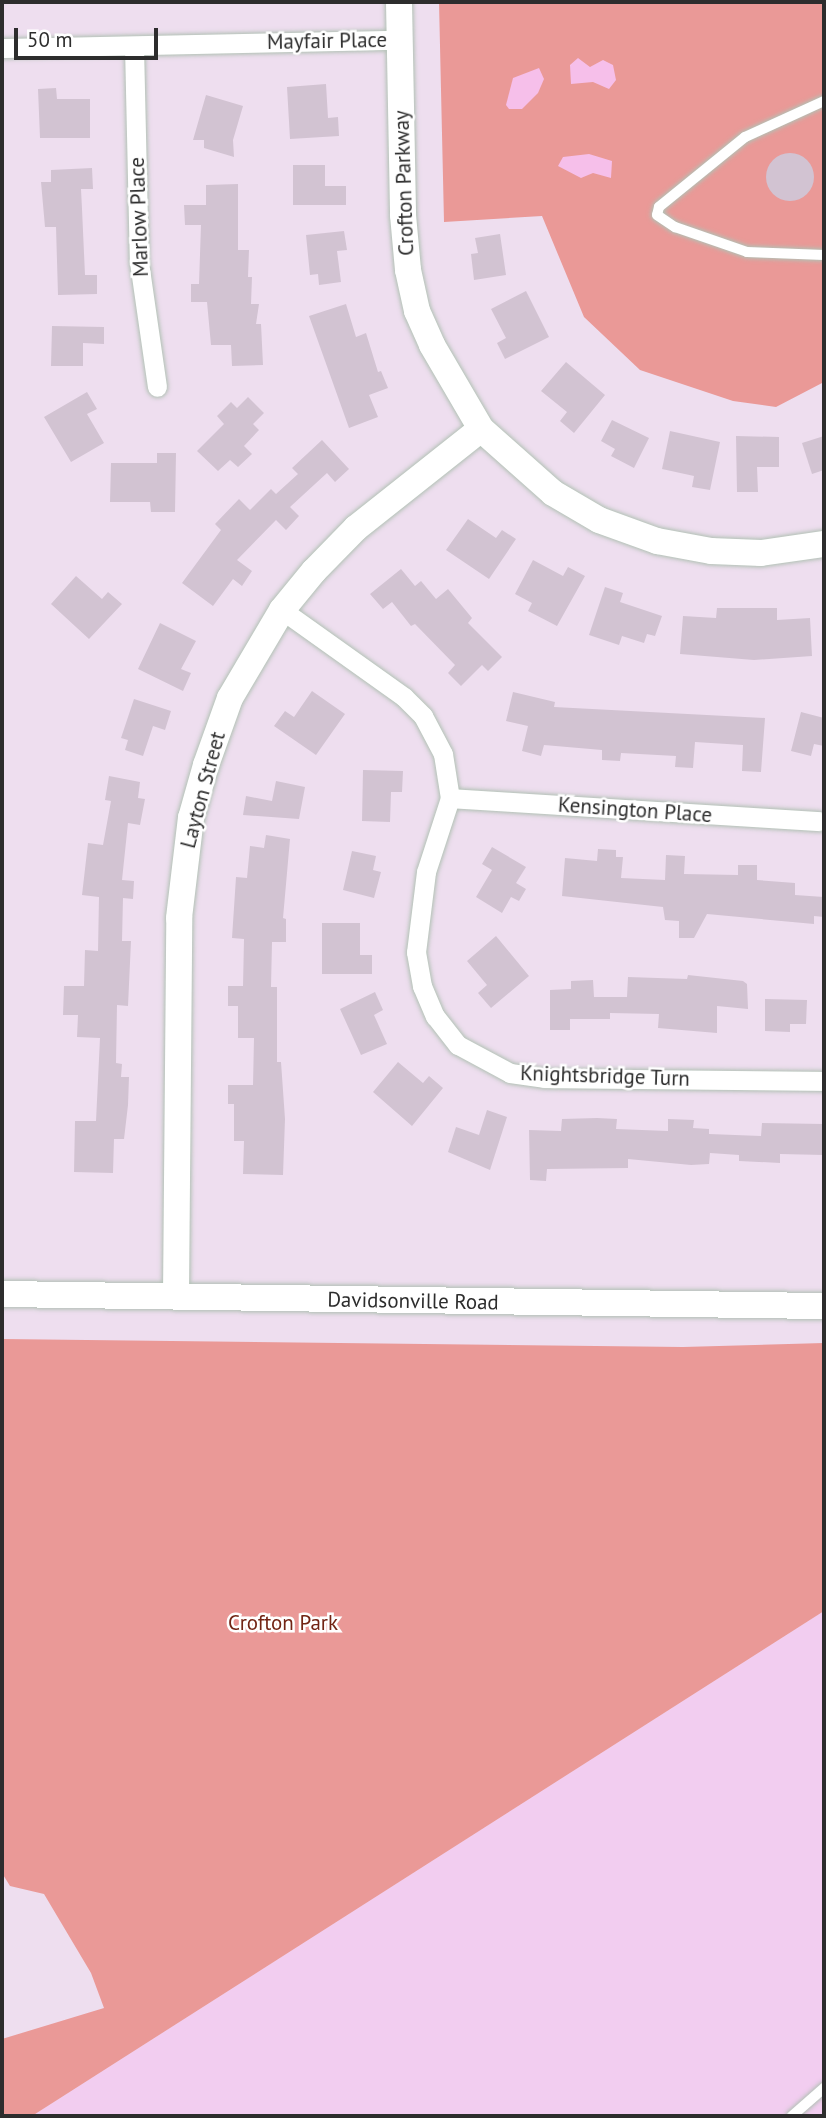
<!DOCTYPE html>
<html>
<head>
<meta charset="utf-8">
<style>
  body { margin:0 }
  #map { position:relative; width:826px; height:2118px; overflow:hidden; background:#eedeef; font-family:"PT Sans",sans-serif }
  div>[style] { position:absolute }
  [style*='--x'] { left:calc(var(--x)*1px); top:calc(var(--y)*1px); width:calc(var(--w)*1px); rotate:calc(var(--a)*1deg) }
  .education>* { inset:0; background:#f2cdf0 }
  .green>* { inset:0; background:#ea9997 }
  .sand>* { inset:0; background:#f6bfea }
  .building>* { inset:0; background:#d2c3d2 }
  .round { border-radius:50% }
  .roads { filter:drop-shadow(0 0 2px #b2c1b5) drop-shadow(0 0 2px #b2c1b5) }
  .lane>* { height:10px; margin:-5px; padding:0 5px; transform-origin:5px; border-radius:5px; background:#fff }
  .street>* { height:19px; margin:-9.5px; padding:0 9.5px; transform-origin:9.5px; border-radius:9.5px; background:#fff }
  .secondary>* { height:26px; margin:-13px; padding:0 13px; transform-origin:13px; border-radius:13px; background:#fff }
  span { translate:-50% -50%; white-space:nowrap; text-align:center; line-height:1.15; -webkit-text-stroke:5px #fff; paint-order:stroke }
  .street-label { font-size:21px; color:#2d2d2d }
  .park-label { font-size:21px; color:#722414 }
  .frame { position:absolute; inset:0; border:4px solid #2d2d2d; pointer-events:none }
  .scale { position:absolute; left:14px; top:28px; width:144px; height:32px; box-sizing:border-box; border:4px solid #2d2d2d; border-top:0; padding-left:9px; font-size:21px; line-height:24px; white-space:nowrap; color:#2d2d2d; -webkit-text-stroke:5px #fff; paint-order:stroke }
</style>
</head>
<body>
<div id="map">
  <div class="education">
    <div style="clip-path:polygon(824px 1611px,824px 2116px,32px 2116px)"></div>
  </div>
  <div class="green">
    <div style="clip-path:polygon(439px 2px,824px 2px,824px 382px,776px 407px,733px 401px,640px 370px,584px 317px,542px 216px,444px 222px)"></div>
    <div style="clip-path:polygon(2px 1339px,683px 1347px,824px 1343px,824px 1611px,32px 2116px,2px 2116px,2px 2039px,104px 2008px,91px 1973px,44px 1894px,10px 1886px,2px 1873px)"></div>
  </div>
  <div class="sand">
    <div style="clip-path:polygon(578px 58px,590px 67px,603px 60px,613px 65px,616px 80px,609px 89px,593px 82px,571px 84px,570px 65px)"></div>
    <div style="clip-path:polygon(539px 68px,544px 79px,538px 93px,522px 109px,509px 109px,506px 105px,513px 78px)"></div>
    <div style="clip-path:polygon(589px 154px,612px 161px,611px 178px,593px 173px,581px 178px,558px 166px,563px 157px)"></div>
  </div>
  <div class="building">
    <div style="clip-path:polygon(326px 84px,328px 118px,338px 117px,339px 136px,290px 139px,287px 87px)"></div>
    <div style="clip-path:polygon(56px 88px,57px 99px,90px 99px,90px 138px,40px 138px,38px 89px)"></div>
    <div style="clip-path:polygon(206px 95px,243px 106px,233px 140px,234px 157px,204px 148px,204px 140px,193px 140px)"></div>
    <div class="round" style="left:766px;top:153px;width:48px;height:48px"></div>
    <div style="clip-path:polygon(293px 165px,325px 165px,325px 186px,346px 186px,346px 205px,293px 205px)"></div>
    <div style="clip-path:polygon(92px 168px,93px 189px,81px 189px,82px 209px,85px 275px,97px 275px,97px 294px,58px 295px,56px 227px,45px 227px,41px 182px,51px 182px,51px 170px)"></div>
    <div style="clip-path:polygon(238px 184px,238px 250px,249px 250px,248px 277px,252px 277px,251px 304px,259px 304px,256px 324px,261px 324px,263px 365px,232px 366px,231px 345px,211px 345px,207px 302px,191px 302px,191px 284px,199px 284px,201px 225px,185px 225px,184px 205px,206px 205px,206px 185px)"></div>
    <div style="clip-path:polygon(344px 231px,347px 250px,337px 251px,341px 282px,319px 285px,318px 274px,310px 275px,306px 235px)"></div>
    <div style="clip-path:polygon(500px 234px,506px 275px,474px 280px,471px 254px,478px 253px,475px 238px)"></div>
    <div style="clip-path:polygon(526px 291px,549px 337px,505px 359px,497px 343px,506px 338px,491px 309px)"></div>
    <div style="clip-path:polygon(346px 304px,356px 337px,366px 333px,378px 372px,381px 371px,388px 388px,369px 395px,378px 417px,349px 428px,309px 316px)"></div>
    <div style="clip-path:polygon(52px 326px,104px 327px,104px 344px,83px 343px,83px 366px,51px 366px)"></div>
    <div style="clip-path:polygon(566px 362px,605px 395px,574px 433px,560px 421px,567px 412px,541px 391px)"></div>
    <div style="clip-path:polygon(87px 392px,97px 409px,87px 414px,104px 443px,71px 462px,44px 417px)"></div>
    <div style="clip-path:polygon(248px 397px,264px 413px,253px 424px,259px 430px,244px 446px,252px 454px,238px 467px,230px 460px,218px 471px,197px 451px,224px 424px,217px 416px,231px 402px,237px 408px)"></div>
    <div style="clip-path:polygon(612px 420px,649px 438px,634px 468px,611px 456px,615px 449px,601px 441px)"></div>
    <div style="clip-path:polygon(670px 431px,720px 442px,710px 490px,692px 487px,694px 476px,662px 469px)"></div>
    <div style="clip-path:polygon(736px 436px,779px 437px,779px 467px,757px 467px,758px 492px,737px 492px)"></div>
    <div style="clip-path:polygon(824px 436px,824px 470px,812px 474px,802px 443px)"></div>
    <div style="clip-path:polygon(322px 440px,349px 469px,335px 482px,327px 473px,290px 507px,299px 516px,286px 530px,276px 520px,237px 560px,252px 571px,242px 586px,233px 579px,213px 606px,182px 583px,221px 530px,215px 524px,239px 499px,250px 510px,271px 489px,276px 494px,298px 474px,292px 468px)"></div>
    <div style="clip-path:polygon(157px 453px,176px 453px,175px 512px,151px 512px,150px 502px,110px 502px,111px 463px,157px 463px)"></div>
    <div style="clip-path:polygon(468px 519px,496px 538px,502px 530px,516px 539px,489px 579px,446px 550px)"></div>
    <div style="clip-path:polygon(533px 560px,563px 576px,568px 567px,585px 576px,557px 626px,528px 611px,532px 603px,515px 594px)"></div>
    <div style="clip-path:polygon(401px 569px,415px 586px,421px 581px,436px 599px,448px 589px,472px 618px,468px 623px,502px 657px,488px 671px,482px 665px,461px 686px,448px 673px,455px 665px,415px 624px,411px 626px,392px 602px,383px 609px,370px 594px)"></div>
    <div style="clip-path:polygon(76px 576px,102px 599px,108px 592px,122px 604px,89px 639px,51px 604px)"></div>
    <div style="clip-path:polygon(605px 587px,623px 593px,620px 602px,662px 616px,655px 636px,647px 634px,644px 643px,622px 636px,619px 645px,589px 635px)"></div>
    <div style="clip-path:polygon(717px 608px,777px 608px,777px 620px,810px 618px,812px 656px,754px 660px,680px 654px,683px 616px,716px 618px)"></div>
    <div style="clip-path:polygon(160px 623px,196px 641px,181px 669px,191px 673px,183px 691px,138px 669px)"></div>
    <div style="clip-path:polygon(312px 691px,345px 714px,316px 755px,274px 726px,285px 711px,294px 717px)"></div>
    <div style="clip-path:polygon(513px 692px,555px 702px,554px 707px,765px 718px,761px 772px,742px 771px,743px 745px,695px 742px,693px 768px,675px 767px,676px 756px,621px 753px,620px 761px,602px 760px,602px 750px,544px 745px,541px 756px,522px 751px,528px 726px,506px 721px)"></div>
    <div style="clip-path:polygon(134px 699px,171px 711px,165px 730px,153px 726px,143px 756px,125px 750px,128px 740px,121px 738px)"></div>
    <div style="clip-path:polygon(801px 712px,824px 718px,824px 746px,814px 744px,811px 756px,791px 751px)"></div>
    <div style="clip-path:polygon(363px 770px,403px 771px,402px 792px,391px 792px,390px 822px,362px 821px)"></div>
    <div style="clip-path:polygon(109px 776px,140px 782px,138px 798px,145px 799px,140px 825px,128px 823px,122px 880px,134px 881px,133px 899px,123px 898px,122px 941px,131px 941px,128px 1006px,117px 1005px,116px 1063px,122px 1064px,121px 1077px,129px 1077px,128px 1105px,124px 1139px,114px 1139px,113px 1173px,74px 1172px,75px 1121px,96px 1121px,100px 1038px,77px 1037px,78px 1015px,63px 1015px,64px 986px,84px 986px,85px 950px,98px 951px,99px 897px,82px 895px,88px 843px,103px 845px,111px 801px,105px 800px)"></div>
    <div style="clip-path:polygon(276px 781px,305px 787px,299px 819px,243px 815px,246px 796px,272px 801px)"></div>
    <div style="clip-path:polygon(266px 835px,290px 839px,283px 918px,286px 919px,286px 942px,272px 942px,271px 987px,277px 987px,277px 1062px,281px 1062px,285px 1119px,283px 1175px,243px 1174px,244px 1141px,234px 1141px,234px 1104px,228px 1104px,228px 1085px,253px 1085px,254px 1038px,238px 1038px,238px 1006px,228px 1006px,228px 986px,243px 986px,244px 939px,232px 938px,236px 877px,247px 878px,250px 846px,264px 848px)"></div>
    <div style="clip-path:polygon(492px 847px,526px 867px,516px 883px,526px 889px,519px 901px,511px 897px,502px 913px,476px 897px,492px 870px,482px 864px)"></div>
    <div style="clip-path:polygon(598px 849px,616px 850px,616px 857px,623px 857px,621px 878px,665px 880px,666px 855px,685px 856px,684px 874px,738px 875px,738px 865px,757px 865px,757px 880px,795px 883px,795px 895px,824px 897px,824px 917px,814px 916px,814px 924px,707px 914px,694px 938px,679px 938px,679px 921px,665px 920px,663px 907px,562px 896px,565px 858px,597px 861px)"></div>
    <div style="clip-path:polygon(352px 851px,376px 856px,373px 870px,381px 872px,374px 898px,343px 890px)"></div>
    <div style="clip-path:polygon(322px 923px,360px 923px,360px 955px,372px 955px,372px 974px,322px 974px)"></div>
    <div style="clip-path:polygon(496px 936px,529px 976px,491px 1008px,478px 993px,487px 985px,467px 961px)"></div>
    <div style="clip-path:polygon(688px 975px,743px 981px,747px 984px,748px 1009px,717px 1006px,717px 1033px,658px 1028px,659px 1014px,610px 1013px,610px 1019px,570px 1019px,570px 1030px,550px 1030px,550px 990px,571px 989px,571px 981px,593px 980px,594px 997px,627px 997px,628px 977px,687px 979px)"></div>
    <div style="clip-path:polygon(375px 992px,383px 1010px,374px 1015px,387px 1044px,361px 1055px,340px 1009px)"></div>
    <div style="clip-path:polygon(765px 999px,807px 1000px,806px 1024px,790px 1024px,790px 1032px,765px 1031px)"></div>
    <div style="clip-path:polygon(398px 1062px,423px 1083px,429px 1076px,443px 1088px,412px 1126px,373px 1092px)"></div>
    <div style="clip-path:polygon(487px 1110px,507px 1117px,490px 1170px,448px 1152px,456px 1127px,479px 1135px)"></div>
    <div style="clip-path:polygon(597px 1118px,617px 1119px,616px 1129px,668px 1131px,668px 1119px,694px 1120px,693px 1128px,709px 1129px,709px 1134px,761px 1136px,762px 1123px,824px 1124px,824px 1155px,780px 1154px,780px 1163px,739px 1161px,739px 1155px,710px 1153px,709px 1164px,691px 1165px,628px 1159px,628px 1168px,547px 1169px,546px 1181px,530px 1180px,529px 1130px,561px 1131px,562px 1119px)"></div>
  </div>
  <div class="roads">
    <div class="lane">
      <div style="--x:824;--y:101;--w:87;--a:155.5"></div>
      <div style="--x:745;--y:137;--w:111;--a:140.9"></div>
      <div style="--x:659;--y:207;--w:8;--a:104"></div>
      <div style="--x:657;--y:215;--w:22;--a:34"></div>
      <div style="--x:675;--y:227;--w:76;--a:19.1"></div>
      <div style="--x:747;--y:252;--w:77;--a:2.2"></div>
      <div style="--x:792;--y:2116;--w:43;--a:-41.2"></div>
    </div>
    <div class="street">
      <div style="--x:134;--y:46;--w:216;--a:88.7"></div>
      <div style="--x:139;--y:262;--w:126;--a:81.8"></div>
      <div style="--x:2;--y:48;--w:398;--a:-1.2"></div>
      <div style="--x:282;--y:610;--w:150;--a:35.5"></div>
      <div style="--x:404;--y:697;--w:27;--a:45"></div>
      <div style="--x:423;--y:716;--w:43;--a:62.2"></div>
      <div style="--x:443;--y:754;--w:45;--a:81"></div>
      <div style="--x:450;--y:798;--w:78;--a:108"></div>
      <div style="--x:426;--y:872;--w:81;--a:97.1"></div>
      <div style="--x:416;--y:952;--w:35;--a:80"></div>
      <div style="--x:422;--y:986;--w:33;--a:67"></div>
      <div style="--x:435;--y:1016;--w:37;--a:52"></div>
      <div style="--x:458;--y:1045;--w:59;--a:28.3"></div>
      <div style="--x:510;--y:1073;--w:34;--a:8"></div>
      <div style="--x:544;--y:1078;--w:280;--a:0.6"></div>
      <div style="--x:450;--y:798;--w:370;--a:3.6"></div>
    </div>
    <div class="secondary">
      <div style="--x:399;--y:2;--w:213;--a:88.9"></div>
      <div style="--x:403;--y:215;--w:55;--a:84.8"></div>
      <div style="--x:408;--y:270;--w:42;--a:77.6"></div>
      <div style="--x:417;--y:311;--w:37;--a:66"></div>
      <div style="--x:432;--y:345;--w:97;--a:59.7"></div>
      <div style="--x:481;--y:429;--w:96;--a:41.6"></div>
      <div style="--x:553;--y:493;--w:53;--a:30.4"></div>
      <div style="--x:599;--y:520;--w:62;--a:19.9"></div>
      <div style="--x:657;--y:541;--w:55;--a:10.5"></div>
      <div style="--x:711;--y:551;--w:50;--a:2.3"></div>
      <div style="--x:761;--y:553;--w:64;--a:-8.1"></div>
      <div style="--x:2;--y:1294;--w:822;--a:0.84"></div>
      <div style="--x:176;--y:1296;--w:378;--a:-89.5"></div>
      <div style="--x:179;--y:918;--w:101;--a:-83.2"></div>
      <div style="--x:191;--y:818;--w:55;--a:-74.2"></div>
      <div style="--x:206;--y:765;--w:71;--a:-70.3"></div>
      <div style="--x:230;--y:698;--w:102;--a:-59.4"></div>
      <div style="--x:282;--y:610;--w:50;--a:-50.6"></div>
      <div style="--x:314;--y:571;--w:60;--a:-45.7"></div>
      <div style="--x:356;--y:528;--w:159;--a:-38.4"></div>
    </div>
  </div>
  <div class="street-label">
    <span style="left:327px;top:41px;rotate:-1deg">Mayfair Place</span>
    <span style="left:404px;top:183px;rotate:-92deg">Crofton Parkway</span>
    <span style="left:139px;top:217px;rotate:-92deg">Marlow Place</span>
    <span style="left:203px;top:790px;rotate:-75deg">Layton Street</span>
    <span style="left:635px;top:810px;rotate:4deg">Kensington Place</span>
    <span style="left:605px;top:1076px;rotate:2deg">Knightsbridge Turn</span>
    <span style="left:413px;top:1301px;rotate:1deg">Davidsonville Road</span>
  </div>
  <div class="park-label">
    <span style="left:283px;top:1623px">Crofton Park</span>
  </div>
  <div class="frame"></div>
  <div class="scale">50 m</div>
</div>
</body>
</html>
